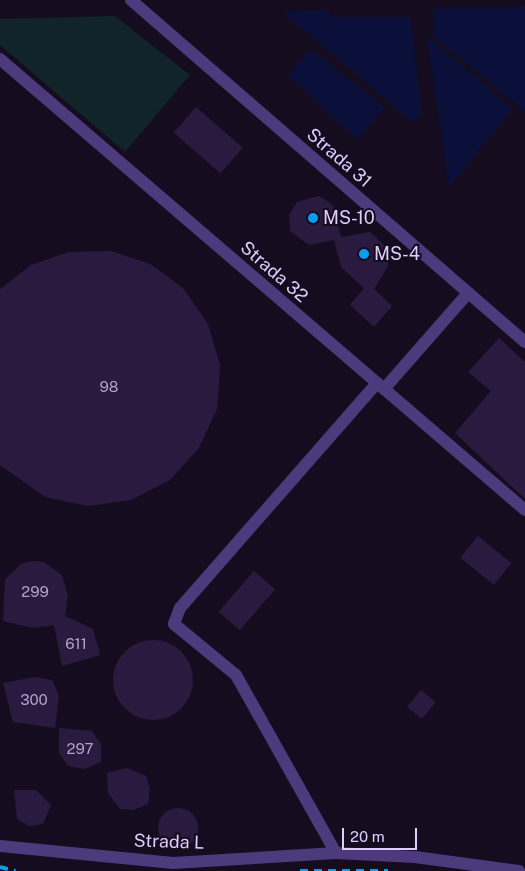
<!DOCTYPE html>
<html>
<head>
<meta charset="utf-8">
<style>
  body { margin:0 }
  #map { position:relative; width:525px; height:871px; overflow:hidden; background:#150d1f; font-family:"Public Sans",sans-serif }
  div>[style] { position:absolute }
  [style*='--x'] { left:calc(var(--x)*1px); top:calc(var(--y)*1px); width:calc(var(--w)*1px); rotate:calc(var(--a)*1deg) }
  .green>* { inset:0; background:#112429 }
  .water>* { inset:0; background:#0b103b }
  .building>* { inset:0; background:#2b1a3f; transform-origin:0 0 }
  .round { border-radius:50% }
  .minor>* { height:12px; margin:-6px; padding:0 6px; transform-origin:6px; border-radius:6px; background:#4d3a7c }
  .rail>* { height:4px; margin-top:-2px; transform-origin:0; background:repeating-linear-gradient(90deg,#099ded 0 8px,transparent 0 14px) }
  .dots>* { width:14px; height:14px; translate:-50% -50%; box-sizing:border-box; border:2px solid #150d1f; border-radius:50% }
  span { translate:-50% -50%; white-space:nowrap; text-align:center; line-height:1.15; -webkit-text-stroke:4px #150d1f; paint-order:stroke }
  .number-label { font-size:15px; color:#b2a0ce }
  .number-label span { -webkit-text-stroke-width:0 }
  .street-label { font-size:18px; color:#dfcdfd }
  .poi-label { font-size:18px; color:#dfcdfd }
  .left { translate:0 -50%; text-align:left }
  .scale { position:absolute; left:342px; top:828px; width:75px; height:22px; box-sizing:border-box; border:2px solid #dfcdfd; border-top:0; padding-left:6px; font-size:15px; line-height:18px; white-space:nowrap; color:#dfcdfd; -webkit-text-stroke:4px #150d1f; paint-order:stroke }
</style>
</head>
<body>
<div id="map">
  <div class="green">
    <div style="clip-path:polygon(115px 16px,190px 75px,125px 152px,0 45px,0 19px)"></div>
  </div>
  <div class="water">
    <div style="clip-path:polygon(525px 7px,525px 112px,433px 35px,433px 9px)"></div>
    <div style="clip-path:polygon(329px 10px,330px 17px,410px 17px,422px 112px,413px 122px,283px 12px)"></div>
    <div style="clip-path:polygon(427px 36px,512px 109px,449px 187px)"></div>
    <div style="clip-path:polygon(311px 50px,385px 107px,357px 139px,288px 75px)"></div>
  </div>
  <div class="building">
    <div style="left:196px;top:107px;width:62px;height:34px;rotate:41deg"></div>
    <div style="clip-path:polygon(319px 196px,333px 205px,341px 237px,370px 232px,388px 249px,388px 266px,374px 289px,392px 306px,374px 327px,350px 305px,364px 288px,341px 267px,334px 240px,309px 245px,290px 231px,289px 215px,297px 202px)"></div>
    <div style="clip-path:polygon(111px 251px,150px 264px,183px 288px,208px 324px,220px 365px,217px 409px,199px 448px,170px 480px,131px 500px,88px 506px,45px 497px,0 465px,0 289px,31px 265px,69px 252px)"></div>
    <div style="clip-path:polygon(499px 338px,525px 362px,525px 499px,455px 433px,491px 391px,468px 372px)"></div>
    <div style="left:478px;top:536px;width:43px;height:28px;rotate:39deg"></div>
    <div style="clip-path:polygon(32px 561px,44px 562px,62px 575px,68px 595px,65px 616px,93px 629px,100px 655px,62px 666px,54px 625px,33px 628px,3px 621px,5px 579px,21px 564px)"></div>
    <div style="left:254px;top:571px;width:28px;height:54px;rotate:41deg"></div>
    <div class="round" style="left:113px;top:640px;width:80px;height:80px"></div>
    <div style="clip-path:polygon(34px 677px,52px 680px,59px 696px,55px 728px,13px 722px,3px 683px)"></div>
    <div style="left:421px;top:690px;width:19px;height:22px;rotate:39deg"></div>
    <div style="clip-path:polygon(59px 728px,92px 731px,101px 744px,101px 762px,84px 769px,68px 766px,59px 753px)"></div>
    <div style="clip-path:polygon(127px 768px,146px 776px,150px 789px,148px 804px,134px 810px,120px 809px,108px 793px,107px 773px)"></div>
    <div style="clip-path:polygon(14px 790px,36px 790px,51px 805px,43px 824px,29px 826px,17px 819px)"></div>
    <div class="round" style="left:158px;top:808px;width:40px;height:40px"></div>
  </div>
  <div class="minor">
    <div style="--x:131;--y:0;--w:522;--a:40.96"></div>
    <div style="--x:0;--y:59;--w:692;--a:40.66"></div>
    <div style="--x:377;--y:383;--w:299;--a:131.2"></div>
    <div style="--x:180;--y:608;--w:17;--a:111"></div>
    <div style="--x:174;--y:624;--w:80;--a:39.4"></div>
    <div style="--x:236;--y:675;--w:204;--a:60.7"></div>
    <div style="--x:336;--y:853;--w:79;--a:2.9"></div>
    <div style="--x:415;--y:857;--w:105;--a:7.7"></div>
    <div style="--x:384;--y:389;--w:128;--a:-48.8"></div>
    <div style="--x:0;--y:846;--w:174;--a:5.6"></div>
    <div style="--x:173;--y:863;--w:163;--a:-3.5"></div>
  </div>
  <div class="rail">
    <div style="--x:0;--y:867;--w:16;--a:15"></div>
    <div style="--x:300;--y:871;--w:88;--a:0"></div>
  </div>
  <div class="dots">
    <div style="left:313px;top:218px;background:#099ded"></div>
    <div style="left:364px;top:254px;background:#099ded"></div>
  </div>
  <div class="number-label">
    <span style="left:109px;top:387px">98</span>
    <span style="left:35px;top:592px">299</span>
    <span style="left:76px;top:644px">611</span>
    <span style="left:34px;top:700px">300</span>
    <span style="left:80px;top:749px">297</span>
  </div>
  <div class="street-label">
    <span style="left:339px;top:158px;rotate:41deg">Strada 31</span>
    <span style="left:274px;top:272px;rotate:41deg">Strada 32</span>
    <span style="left:169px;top:842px;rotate:2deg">Strada L</span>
  </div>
  <div class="poi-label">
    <span class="left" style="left:323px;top:218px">MS-10</span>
    <span class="left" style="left:374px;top:254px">MS-4</span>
  </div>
  <div class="scale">20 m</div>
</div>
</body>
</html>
